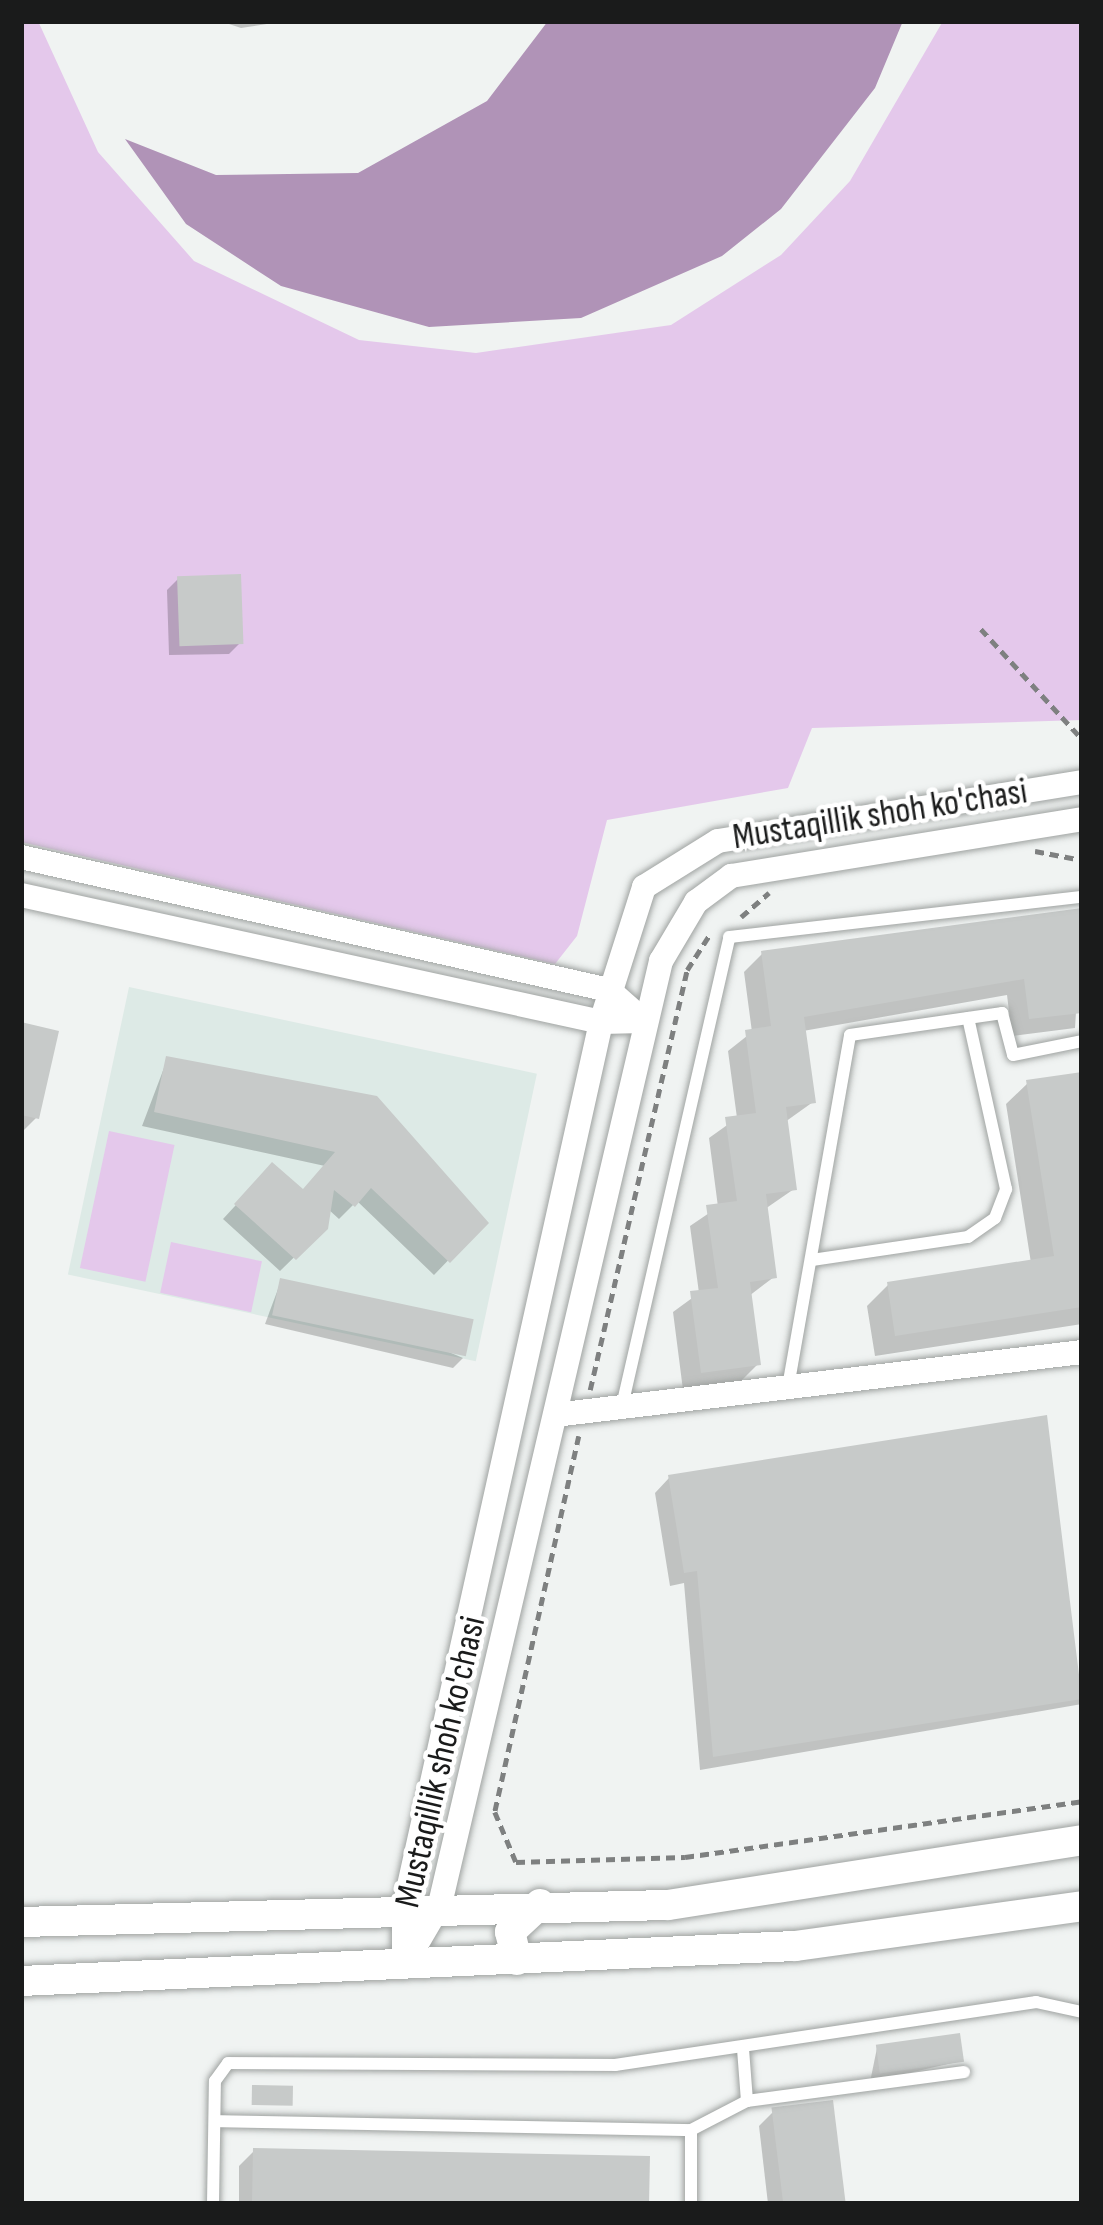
<!DOCTYPE html>
<html>
<head>
<meta charset="utf-8">
<style>
  body { margin:0 }
  #map { position:relative; width:1103px; height:2225px; overflow:hidden; background:#f0f3f2; font-family:"Sofia Sans Condensed",sans-serif }
  div>[style] { position:absolute }
  [style*='--x'] { left:calc(var(--x)*1px); top:calc(var(--y)*1px); width:calc(var(--w)*1px); rotate:calc(var(--a)*1deg) }
  .built>* { inset:0; background:#ddeae6; transform-origin:0 0 }
  .green>* { inset:0; background:#e4c8eb; transform-origin:0 0 }
  .water>* { inset:0; background:#b093b7 }
  .shadow>* { inset:0; background:#0003 }
  .building>* { inset:0; background:#c7cac9; transform-origin:0 0 }
  .path>* { height:4.5px; margin-top:-2.25px; transform-origin:0; background:repeating-linear-gradient(90deg,#7e8080 0 9px,transparent 0 15px) }
  .roads { filter:drop-shadow(0 0 3px #9fa3a1) drop-shadow(0 0 3px #9fa3a1) }
  .service>* { height:12px; margin:-6px; padding:0 6px; transform-origin:6px; border-radius:6px; background:#fff }
  .minor>* { height:24px; margin:-12px; padding:0 12px; transform-origin:12px; border-radius:12px; background:#fff }
  .tertiary>* { height:30px; margin:-15px; padding:0 15px; transform-origin:15px; border-radius:15px; background:#fff }
  span { translate:-50% -50%; white-space:nowrap; text-align:center; line-height:1.15; -webkit-text-stroke:9px #fff; paint-order:stroke }
  .street-label { font-size:36px; color:#1a1b1b }
  .frame { position:absolute; inset:0; border:24px solid #1a1b1b; pointer-events:none }
</style>
</head>
<body>
<div id="map">
  <div class="built">
    <div style="left:129px;top:987px;width:417px;height:294px;rotate:12deg"></div>
  </div>
  <div class="green">
    <div style="clip-path:polygon(21px 21px,38px 21px,98px 152px,194px 261px,359px 340px,476px 353px,671px 325px,781px 255px,850px 181px,943px 21px,1082px 21px,1082px 720px,812px 728px,788px 788px,607px 820px,577px 936px,555px 964px,21px 842px)"></div>
    <div style="left:109px;top:1131px;width:67px;height:140px;rotate:12deg"></div>
    <div style="left:171px;top:1242px;width:93px;height:52px;rotate:12deg"></div>
  </div>
  <div class="water">
    <div style="clip-path:polygon(548px 21px,903px 21px,875px 88px,781px 209px,722px 256px,581px 318px,429px 327px,281px 286px,186px 224px,125px 139px,216px 175px,358px 173px,487px 101px)"></div>
  </div>
  <div class="shadow">
    <div style="clip-path:polygon(220px 21px,286px 21px,241px 28px)"></div>
    <div style="clip-path:polygon(178px 579px,240px 643px,229px 654px,169px 655px,167px 590px)"></div>
    <div style="clip-path:polygon(1082px 918px,1075px 1028px,1012px 1036px,1007px 995px,803px 1031px,813px 1102px,785px 1122px,794px 1189px,765px 1209px,774px 1277px,749px 1296px,758px 1364px,740px 1382px,683px 1390px,673px 1312px,699px 1293px,690px 1226px,718px 1207px,709px 1138px,737px 1118px,728px 1051px,752px 1032px,744px 972px,762px 954px)"></div>
    <div style="clip-path:polygon(21px 1025px,36px 1118px,23px 1131px,21px 1130px)"></div>
    <div style="clip-path:polygon(167px 1060px,485px 1222px,434px 1275px,357px 1201px,339px 1219px,328px 1209px,325px 1227px,280px 1271px,223px 1219px,259px 1180px,302px 1193px,325px 1166px,142px 1126px)"></div>
    <div style="clip-path:polygon(1082px 1075px,1082px 1324px,875px 1356px,867px 1306px,888px 1285px,1031px 1263px,1006px 1104px,1028px 1083px)"></div>
    <div style="clip-path:polygon(281px 1281px,463px 1358px,453px 1368px,265px 1324px)"></div>
    <div style="clip-path:polygon(1045px 1418px,1082px 1704px,700px 1770px,684px 1583px,670px 1586px,655px 1493px,669px 1478px)"></div>
    <div style="clip-path:polygon(877px 2048px,961px 2061px,870px 2082px)"></div>
    <div style="clip-path:polygon(774px 2111px,843px 2204px,768px 2204px,759px 2126px)"></div>
    <div style="clip-path:polygon(254px 2151px,646px 2204px,239px 2204px,239px 2166px)"></div>
  </div>
  <div class="building">
    <div style="left:241px;top:574px;width:70px;height:64px;rotate:88deg"></div>
    <div style="clip-path:polygon(1082px 908px,1082px 1013px,1029px 1019px,1024px 979px,804px 1017px,816px 1103px,786px 1107px,797px 1190px,766px 1194px,777px 1278px,750px 1282px,761px 1365px,701px 1373px,690px 1291px,718px 1288px,706px 1205px,737px 1201px,725px 1117px,756px 1113px,745px 1030px,771px 1026px,761px 951px)"></div>
    <div style="clip-path:polygon(21px 1022px,59px 1031px,39px 1119px,21px 1115px)"></div>
    <div style="clip-path:polygon(166px 1056px,377px 1096px,489px 1223px,450px 1263px,371px 1188px,355px 1207px,334px 1190px,328px 1229px,296px 1260px,234px 1204px,272px 1162px,303px 1189px,335px 1152px,154px 1112px)"></div>
    <div style="clip-path:polygon(1082px 1072px,1082px 1307px,895px 1336px,887px 1282px,1054px 1256px,1026px 1080px)"></div>
    <div style="left:280px;top:1278px;width:198px;height:38px;rotate:12deg"></div>
    <div style="clip-path:polygon(1047px 1415px,1082px 1699px,713px 1757px,697px 1571px,684px 1573px,668px 1475px)"></div>
    <div style="left:960px;top:2033px;width:29px;height:85px;rotate:82deg"></div>
    <div style="left:252px;top:2085px;width:41px;height:20px;rotate:1deg"></div>
    <div style="left:833px;top:2100px;width:105px;height:62px;rotate:83deg"></div>
    <div style="clip-path:polygon(253px 2148px,650px 2156px,649px 2204px,252px 2204px)"></div>
  </div>
  <div class="path">
    <div style="--x:981;--y:629;--w:149;--a:47.4"></div>
    <div style="--x:1035;--y:851;--w:48;--a:10.8"></div>
    <div style="--x:741;--y:917;--w:37;--a:-41"></div>
    <div style="--x:590;--y:1390;--w:431;--a:-77"></div>
    <div style="--x:687;--y:970;--w:43;--a:-57.4"></div>
    <div style="--x:579;--y:1436;--w:385;--a:102.6"></div>
    <div style="--x:495;--y:1812;--w:54;--a:67.2"></div>
    <div style="--x:516;--y:1862;--w:169;--a:-1.7"></div>
    <div style="--x:685;--y:1857;--w:401;--a:-8"></div>
  </div>
  <div class="roads">
    <div class="service">
      <div style="--x:812;--y:1260;--w:158;--a:-8.4"></div>
      <div style="--x:968;--y:1237;--w:33;--a:-35"></div>
      <div style="--x:995;--y:1218;--w:31;--a:-69"></div>
      <div style="--x:1006;--y:1189;--w:175;--a:-102.5"></div>
      <div style="--x:788;--y:1387;--w:357;--a:-80"></div>
      <div style="--x:850;--y:1035;--w:154;--a:-8.2"></div>
      <div style="--x:1002;--y:1013;--w:43;--a:75.3"></div>
      <div style="--x:1013;--y:1055;--w:70;--a:-11.5"></div>
      <div style="--x:622;--y:1406;--w:481;--a:-77.1"></div>
      <div style="--x:729;--y:937;--w:355;--a:-6.5"></div>
      <div style="--x:747;--y:2101;--w:219;--a:-7.6"></div>
      <div style="--x:215;--y:2121;--w:476;--a:1.1"></div>
      <div style="--x:213;--y:2204;--w:123;--a:-89.1"></div>
      <div style="--x:215;--y:2081;--w:22;--a:-54"></div>
      <div style="--x:228;--y:2063;--w:387;--a:0.3"></div>
      <div style="--x:615;--y:2065;--w:426;--a:-8.5"></div>
      <div style="--x:1036;--y:2002;--w:47;--a:12.3"></div>
      <div style="--x:691;--y:2204;--w:74;--a:-90"></div>
      <div style="--x:691;--y:2130;--w:63;--a:-27.4"></div>
      <div style="--x:747;--y:2101;--w:52;--a:-94.4"></div>
    </div>
    <div class="minor">
      <div style="--x:21;--y:857;--w:603;--a:12.75"></div>
      <div style="--x:609;--y:990;--w:47;--a:41.5"></div>
      <div style="--x:21;--y:895;--w:594;--a:12.35"></div>
      <div style="--x:601;--y:1022;--w:43;--a:-1.3"></div>
      <div style="--x:563;--y:1414;--w:523;--a:-6.81"></div>
      <div style="--x:405;--y:1964;--w:69;--a:-59.7"></div>
      <div style="--x:440;--y:1904;--w:969;--a:-76.81"></div>
      <div style="--x:661;--y:961;--w:69;--a:-59.3"></div>
      <div style="--x:696;--y:902;--w:44;--a:-36.6"></div>
      <div style="--x:731;--y:876;--w:356;--a:-9.2"></div>
      <div style="--x:404;--y:1966;--w:58;--a:-90"></div>
      <div style="--x:404;--y:1908;--w:908;--a:-77.46"></div>
      <div style="--x:601;--y:1022;--w:142;--a:-72.3"></div>
      <div style="--x:644;--y:887;--w:87;--a:-31.9"></div>
      <div style="--x:718;--y:841;--w:369;--a:-9.2"></div>
    </div>
    <div class="tertiary">
      <div style="--x:21;--y:1922;--w:647;--a:-1.51"></div>
      <div style="--x:668;--y:1905;--w:419;--a:-8.9"></div>
      <div style="--x:517;--y:1960;--w:29;--a:-104"></div>
      <div style="--x:510;--y:1932;--w:41;--a:-43"></div>
      <div style="--x:21;--y:1981;--w:775;--a:-2.59"></div>
      <div style="--x:795;--y:1946;--w:290;--a:-7.9"></div>
    </div>
  </div>
  <div class="street-label">
    <span style="left:880px;top:815px;rotate:-9deg">Mustaqillik shoh ko'chasi</span>
    <span style="left:441px;top:1762px;rotate:-77deg">Mustaqillik shoh ko'chasi</span>
  </div>
  <div class="frame"></div>
</div>
</body>
</html>
